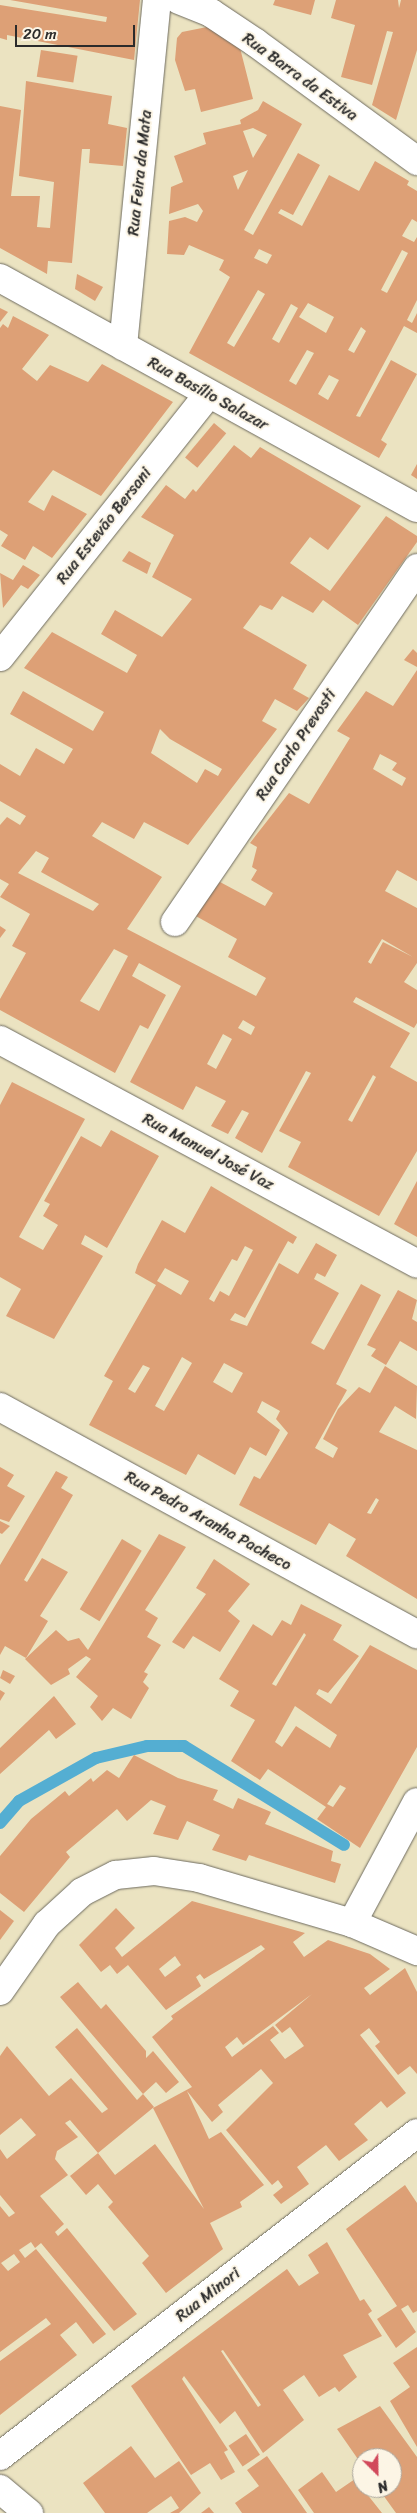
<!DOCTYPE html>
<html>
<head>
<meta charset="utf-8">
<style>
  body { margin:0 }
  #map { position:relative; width:417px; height:2513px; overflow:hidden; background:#ebe3c1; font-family:Sriracha,sans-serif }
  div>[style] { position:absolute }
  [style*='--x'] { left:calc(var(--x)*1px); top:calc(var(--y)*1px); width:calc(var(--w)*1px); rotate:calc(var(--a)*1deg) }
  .stream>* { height:12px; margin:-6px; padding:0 6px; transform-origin:6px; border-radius:6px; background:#54aed2 }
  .building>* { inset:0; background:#dda076; transform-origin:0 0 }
  .roads { filter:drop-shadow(0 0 1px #6e6b60) drop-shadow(0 0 1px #6e6b60) }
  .minor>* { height:28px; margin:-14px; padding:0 14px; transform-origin:14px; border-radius:14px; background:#fff }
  span { translate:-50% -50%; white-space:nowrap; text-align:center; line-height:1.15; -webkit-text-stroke:4px #fcf5e5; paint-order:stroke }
  .street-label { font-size:16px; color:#2b2b2b }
  .north { position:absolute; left:352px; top:2448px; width:50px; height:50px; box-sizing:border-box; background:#fcf5e5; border:1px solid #a8a49b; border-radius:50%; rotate:157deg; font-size:14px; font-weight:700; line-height:20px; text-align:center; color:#2b2b2b }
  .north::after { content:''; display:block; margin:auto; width:18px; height:22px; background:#d1495b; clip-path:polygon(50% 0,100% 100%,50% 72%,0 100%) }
  .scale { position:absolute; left:15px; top:25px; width:120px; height:22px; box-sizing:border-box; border:2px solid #2b2b2b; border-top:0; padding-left:6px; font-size:15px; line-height:18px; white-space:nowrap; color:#2b2b2b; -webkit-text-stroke:4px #fcf5e5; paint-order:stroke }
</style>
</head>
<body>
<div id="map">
  <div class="stream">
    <div style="--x:0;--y:1823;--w:29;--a:-49"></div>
    <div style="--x:19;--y:1801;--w:88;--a:-29.2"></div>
    <div style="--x:96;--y:1758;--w:52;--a:-13.2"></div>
    <div style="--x:147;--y:1746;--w:37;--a:0"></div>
    <div style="--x:184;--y:1746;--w:188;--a:31.7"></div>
  </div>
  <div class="building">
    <div style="clip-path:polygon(10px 0,140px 0,134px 60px,7px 35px,7px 40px,0 38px,0 5px,106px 22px,107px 17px)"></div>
    <div style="clip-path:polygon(275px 0,315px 0,311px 15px,273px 5px)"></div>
    <div style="clip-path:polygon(336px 0,398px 0,399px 8px,401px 0,417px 0,417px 50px,396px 120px,372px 105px,393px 32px,387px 31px,372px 85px,341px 77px,355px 25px,331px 18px)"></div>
    <div style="clip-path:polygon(207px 27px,239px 44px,253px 99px,201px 112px,195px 89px,185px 91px,175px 60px,177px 38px,182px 32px)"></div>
    <div style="left:41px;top:50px;width:37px;height:27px;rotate:9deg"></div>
    <div style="clip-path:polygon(26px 81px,112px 96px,108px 124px,127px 128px,123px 166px,89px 163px,90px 149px,82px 149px,72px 263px,48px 261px,47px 274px,0 248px,0 106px,21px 110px,11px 196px,40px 196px,37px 227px,50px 228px,54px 182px,19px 176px)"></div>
    <div style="clip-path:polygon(evenodd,263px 101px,302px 124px,244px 230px,253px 235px,298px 153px,320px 165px,293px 215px,281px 209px,278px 213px,302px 226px,329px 175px,359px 191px,375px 161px,409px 181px,407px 185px,417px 191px,417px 222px,412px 219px,402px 236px,414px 242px,417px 237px,417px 300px,407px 320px,412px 323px,417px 313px,417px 333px,404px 326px,356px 416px,360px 417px,391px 360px,417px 374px,381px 440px,387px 444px,379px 458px,189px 353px,230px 277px,219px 270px,224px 260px,189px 245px,184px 255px,167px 254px,169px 221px,185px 217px,197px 222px,203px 211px,198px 204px,169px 214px,171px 187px,183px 182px,174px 156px,206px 144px,203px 133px,241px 124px,240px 120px,258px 110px,263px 101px,253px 128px,267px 135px,253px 158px,243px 131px,253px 128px,263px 101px,248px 170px,238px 190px,233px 176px,248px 170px,263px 101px,259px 249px,272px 255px,267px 264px,254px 258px,259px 249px,263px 101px,402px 250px,408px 253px,387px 293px,381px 290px,402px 250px,263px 101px,258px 290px,265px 294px,234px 347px,227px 343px,258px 290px,263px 101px,308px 303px,334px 317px,326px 333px,299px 317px,308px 303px,263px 101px,291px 304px,298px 308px,279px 343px,272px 339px,291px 304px,263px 101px,361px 327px,366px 331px,354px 353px,348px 350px,361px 327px,263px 101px,307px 350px,314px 353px,296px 385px,289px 381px,307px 350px,263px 101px,329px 375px,339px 380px,328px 400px,318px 394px,329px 375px)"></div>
    <div style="clip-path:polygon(77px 274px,103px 287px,95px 301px,75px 289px)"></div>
    <div style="clip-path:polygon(0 308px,8px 312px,0 322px)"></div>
    <div style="clip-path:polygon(13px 316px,49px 335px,22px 369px,37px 381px,50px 365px,88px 382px,102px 364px,173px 402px,101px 496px,53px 470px,28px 502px,44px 511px,52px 495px,87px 514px,52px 558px,33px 546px,25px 560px,1px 546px,8px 535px,0 530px,0 328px,3px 324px,8px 328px)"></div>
    <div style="left:214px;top:423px;width:16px;height:45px;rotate:40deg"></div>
    <div style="clip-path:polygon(evenodd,234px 445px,251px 458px,260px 447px,361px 506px,328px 550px,310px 537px,290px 563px,330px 591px,386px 516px,417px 536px,417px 542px,358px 625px,323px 600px,313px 613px,282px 596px,272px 610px,260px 605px,243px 628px,307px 665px,293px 689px,309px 698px,297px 711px,275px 699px,262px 721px,277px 729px,188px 845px,144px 822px,134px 839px,102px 822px,92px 836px,162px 877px,127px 929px,256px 996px,266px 978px,228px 957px,237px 939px,194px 915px,220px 882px,265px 906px,273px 893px,251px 880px,257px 870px,252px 867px,257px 847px,250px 843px,289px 793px,309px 804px,350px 738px,337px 731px,366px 691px,393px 706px,417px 670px,417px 881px,397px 870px,385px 891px,417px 908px,417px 963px,404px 982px,417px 990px,417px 1023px,414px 1028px,356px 997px,353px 1002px,410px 1033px,390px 1067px,417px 1082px,417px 1151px,379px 1216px,288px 1167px,301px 1142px,279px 1131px,311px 1073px,306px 1071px,262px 1153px,235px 1138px,249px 1113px,242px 1110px,228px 1134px,211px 1126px,226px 1101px,196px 1086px,183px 1110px,130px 1082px,181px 986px,139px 963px,132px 976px,166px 995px,148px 1029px,140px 1025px,115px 1073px,0 1010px,0 999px,26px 953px,12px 946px,30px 914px,0 897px,9px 884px,0 879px,0 825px,7px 817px,20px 825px,26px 816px,0 801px,0 764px,20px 776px,36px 748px,64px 764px,73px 749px,10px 714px,23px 691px,93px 731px,104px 712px,24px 668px,52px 632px,127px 673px,137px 655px,101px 634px,115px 610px,162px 637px,192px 599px,152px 577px,174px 535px,141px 517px,166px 485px,185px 499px,193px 489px,196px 492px,234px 445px,160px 729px,170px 739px,222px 769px,218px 776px,205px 769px,197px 783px,151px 753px,160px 729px,234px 445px,380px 754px,397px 763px,392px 770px,406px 778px,402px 786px,373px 769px,380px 754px,234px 445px,36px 851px,49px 858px,41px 872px,99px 904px,93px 911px,18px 873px,36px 851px,234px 445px,382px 939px,413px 957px,383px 942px,371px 964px,368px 962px,382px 939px,234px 445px,114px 949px,128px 956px,99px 1011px,80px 1001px,114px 949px,234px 445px,243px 1020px,255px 1027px,251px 1035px,238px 1028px,243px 1020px,234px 445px,223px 1034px,232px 1039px,216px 1069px,207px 1064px,223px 1034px,234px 445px,373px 1075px,376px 1077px,352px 1122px,348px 1120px,373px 1075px)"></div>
    <div style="clip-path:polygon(417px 464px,417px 479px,411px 475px)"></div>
    <div style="clip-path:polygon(129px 551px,151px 563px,147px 574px,122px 561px)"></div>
    <div style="clip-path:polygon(23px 565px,40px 575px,28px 589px,21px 585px,3px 608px,0 573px,13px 580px)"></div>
    <div style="clip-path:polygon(413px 649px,417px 653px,417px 667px,404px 660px)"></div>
    <div style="clip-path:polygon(0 926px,6px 930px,0 938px)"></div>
    <div style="clip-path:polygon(12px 1082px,85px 1119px,19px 1237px,43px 1250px,58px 1225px,43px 1216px,50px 1204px,44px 1201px,81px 1136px,101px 1147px,111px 1130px,159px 1156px,107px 1248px,85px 1235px,81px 1244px,103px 1256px,54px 1339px,6px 1316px,21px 1289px,0 1277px,0 1105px)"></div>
    <div style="clip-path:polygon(417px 1181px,417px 1237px,394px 1224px)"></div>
    <div style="clip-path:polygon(evenodd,211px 1186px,297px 1237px,293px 1244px,288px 1241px,245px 1318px,235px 1313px,230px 1320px,247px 1326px,279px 1263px,298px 1274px,316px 1243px,337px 1255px,325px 1277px,317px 1273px,314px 1279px,339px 1293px,311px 1343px,324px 1350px,361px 1284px,381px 1295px,336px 1384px,347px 1390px,315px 1448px,333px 1458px,338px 1448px,323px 1439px,338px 1409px,359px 1387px,370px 1393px,385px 1366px,417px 1386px,416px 1419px,395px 1406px,379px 1432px,417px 1450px,417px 1599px,346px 1556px,356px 1539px,329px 1523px,316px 1545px,239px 1505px,254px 1476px,260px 1479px,288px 1433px,276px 1419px,280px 1411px,262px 1401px,257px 1412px,280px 1430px,266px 1456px,250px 1447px,235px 1475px,198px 1454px,186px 1475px,89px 1425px,113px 1381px,104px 1376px,156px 1285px,135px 1273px,138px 1264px,162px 1220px,185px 1233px,211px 1186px,245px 1246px,253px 1250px,229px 1296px,220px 1291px,214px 1302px,209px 1299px,232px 1259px,237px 1261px,245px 1246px,211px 1186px,165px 1268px,189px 1281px,181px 1295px,157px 1281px,165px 1268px,211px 1186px,182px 1357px,192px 1363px,164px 1411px,155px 1406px,182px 1357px,211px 1186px,224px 1363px,243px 1373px,232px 1393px,213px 1382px,224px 1363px,211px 1186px,143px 1365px,150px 1368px,135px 1393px,128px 1389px,143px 1365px,211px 1186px,376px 1498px,379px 1500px,371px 1514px,367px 1513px,376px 1498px)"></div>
    <div style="clip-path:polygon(398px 1290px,417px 1300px,412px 1319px,417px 1322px,417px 1351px,400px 1341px,386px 1365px,371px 1356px,376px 1349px,367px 1345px)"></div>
    <div style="clip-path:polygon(0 1467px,14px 1475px,7px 1486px,25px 1496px,9px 1522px,0 1519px)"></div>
    <div style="clip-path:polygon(56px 1471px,68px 1477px,61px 1488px,73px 1495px,24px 1580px,27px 1582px,42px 1558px,68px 1572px,40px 1616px,48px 1621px,26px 1658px,5px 1646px,0 1655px,0 1565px)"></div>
    <div style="clip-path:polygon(0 1521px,10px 1526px,2px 1534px,0 1533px)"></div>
    <div style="clip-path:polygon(159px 1534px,186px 1547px,145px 1610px,158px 1618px,147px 1637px,161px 1645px,144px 1672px,148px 1674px,143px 1682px,149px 1688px,131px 1719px,113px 1708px,102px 1721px,90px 1707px,98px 1696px,76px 1677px,91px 1659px,86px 1656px,68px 1669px,70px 1674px,51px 1685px,25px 1659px,56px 1630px,68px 1641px,79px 1638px,88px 1650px)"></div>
    <div style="left:122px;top:1539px;width:23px;height:82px;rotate:31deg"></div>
    <div style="clip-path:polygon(214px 1559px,250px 1584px,228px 1611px,240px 1621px,220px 1652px,193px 1636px,184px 1649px,172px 1642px,206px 1594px,196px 1588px)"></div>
    <div style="clip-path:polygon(evenodd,301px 1604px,342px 1625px,333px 1640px,359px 1656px,328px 1693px,319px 1689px,316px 1694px,331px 1704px,370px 1645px,417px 1670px,417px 1747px,360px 1848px,317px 1819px,326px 1807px,268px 1769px,260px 1780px,231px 1761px,255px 1720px,230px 1706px,239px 1691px,219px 1679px,253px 1624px,272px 1636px,282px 1620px,291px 1625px,301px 1604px,304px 1633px,306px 1635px,276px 1686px,272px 1684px,304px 1633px,301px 1604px,295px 1706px,337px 1735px,330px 1748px,296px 1726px,282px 1747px,275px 1742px,295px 1706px,301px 1604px,340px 1785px,346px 1788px,333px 1807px,327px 1804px,340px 1785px)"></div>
    <div style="clip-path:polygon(3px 1670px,15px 1676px,10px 1684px,0 1678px)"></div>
    <div style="clip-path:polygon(0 1690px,5px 1693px,0 1701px)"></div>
    <div style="clip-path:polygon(54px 1696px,76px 1724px,56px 1739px,49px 1730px,0 1774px,0 1748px)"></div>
    <div style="clip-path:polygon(134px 1755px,178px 1778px,218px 1790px,213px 1800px,233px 1809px,238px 1798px,271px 1812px,265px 1824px,333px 1851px,331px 1861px,341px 1864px,335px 1883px,249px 1855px,246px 1861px,212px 1850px,220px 1835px,187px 1821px,178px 1840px,153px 1834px,166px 1806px,151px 1800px,127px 1821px,117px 1809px,66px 1852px,70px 1857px,24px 1912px,0 1893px,0 1856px,31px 1819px,65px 1791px,69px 1796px,91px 1778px,93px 1782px,107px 1770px,119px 1778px)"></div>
    <div style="clip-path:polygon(evenodd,192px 1901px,305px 1933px,293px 1942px,304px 1957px,328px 1940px,370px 1954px,390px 1969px,364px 1988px,370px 1995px,405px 1968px,417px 1992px,417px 2074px,410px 2066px,398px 2075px,375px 2046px,380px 2042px,369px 2028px,360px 2035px,406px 2093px,387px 2108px,381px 2101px,354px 2124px,368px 2140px,339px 2161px,326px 2145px,297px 2167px,309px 2184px,281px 2204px,273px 2195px,283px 2187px,278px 2180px,272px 2185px,226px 2130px,273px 2083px,261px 2069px,218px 2105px,223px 2112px,212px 2122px,187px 2091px,209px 2139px,221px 2132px,264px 2185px,240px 2202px,242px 2207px,210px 2223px,223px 2249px,166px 2293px,142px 2263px,149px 2256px,108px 2207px,113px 2202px,98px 2184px,86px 2195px,70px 2176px,98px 2153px,115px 2175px,155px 2144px,204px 2209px,153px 2108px,192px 2087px,152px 2037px,173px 2019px,171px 2016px,265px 1949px,261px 1945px,204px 1979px,200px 1974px,196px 1977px,201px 1986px,166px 2010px,128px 1965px,117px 1974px,110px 1965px,101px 1972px,79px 1945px,116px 1908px,135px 1928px,115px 1948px,122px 1957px,192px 1901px,175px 1956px,181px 1965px,165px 1977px,159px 1969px,175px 1956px,192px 1901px,312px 1994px,275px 2025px,282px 2033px,290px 2027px,304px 2046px,285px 2059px,270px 2040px,279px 2033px,273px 2026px,232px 2057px,225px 2047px,237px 2037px,243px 2045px,312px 1994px)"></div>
    <div style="clip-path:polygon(0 1910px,14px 1921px,0 1940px)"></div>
    <div style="clip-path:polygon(78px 1982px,101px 2009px,106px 2004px,146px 2051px,146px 2058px,153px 2051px,179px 2082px,166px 2093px,156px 2082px,143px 2094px,60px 1997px)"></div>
    <div style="clip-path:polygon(evenodd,77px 2028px,137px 2100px,143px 2094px,154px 2107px,98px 2153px,70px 2120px,65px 2123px,78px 2137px,57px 2151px,55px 2159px,68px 2175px,40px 2196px,64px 2224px,55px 2232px,58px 2236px,67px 2228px,137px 2314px,114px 2331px,41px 2243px,35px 2248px,31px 2242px,19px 2250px,25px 2258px,36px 2249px,106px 2334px,93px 2344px,76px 2322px,60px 2335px,77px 2355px,0 2415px,0 2361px,51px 2324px,46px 2318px,0 2352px,0 2206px,9px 2217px,15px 2213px,0 2195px,0 2149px,7px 2159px,36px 2135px,21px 2118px,0 2135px,0 2056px,7px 2046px,49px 2096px,71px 2078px,102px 2113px,108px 2109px,55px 2047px,77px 2028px,14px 2254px,20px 2262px,8px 2271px,1px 2263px,14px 2254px)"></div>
    <div style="clip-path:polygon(405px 2185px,417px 2203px,417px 2311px,413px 2313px,408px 2305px,401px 2309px,416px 2332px,396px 2348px,377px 2319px,397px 2306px,346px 2229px)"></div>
    <div style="clip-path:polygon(evenodd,327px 2242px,360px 2301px,364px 2299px,372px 2311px,368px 2314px,382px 2336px,343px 2355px,357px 2377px,339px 2392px,335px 2387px,319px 2397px,304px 2375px,283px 2390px,304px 2420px,263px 2453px,235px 2411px,220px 2424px,184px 2376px,182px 2379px,228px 2450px,224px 2452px,235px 2472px,221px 2480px,210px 2463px,191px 2475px,131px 2386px,287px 2269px,299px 2286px,319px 2273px,308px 2255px,327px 2242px,223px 2350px,261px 2405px,258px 2407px,221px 2351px,223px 2350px)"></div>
    <div style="clip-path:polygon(417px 2347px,417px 2447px,390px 2401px,410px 2387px,393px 2363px)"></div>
    <div style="clip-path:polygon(380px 2406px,417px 2457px,417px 2513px,396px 2513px,378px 2488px,392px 2488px,392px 2458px,362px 2458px,362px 2465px,337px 2429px)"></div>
    <div style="left:246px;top:2434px;width:25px;height:21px;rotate:56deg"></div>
    <div style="clip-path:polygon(131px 2446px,155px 2478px,179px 2461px,201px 2493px,179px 2513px,170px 2513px,179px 2508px,171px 2496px,147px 2513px,105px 2513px,83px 2483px)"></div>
    <div style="clip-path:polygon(267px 2456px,307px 2513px,242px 2513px,235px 2503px,259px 2486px,247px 2470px)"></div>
    <div style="clip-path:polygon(322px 2472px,336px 2492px,355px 2479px,382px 2513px,314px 2513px,298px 2490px)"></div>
    <div style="clip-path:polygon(209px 2507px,214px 2513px,201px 2513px)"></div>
  </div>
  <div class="roads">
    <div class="minor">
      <div style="--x:179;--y:0;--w:35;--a:22"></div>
      <div style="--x:211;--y:13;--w:54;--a:33.7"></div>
      <div style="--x:256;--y:43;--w:200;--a:36.2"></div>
      <div style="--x:0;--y:278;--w:476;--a:28.9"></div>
      <div style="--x:123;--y:346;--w:348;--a:-84.4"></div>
      <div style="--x:0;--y:657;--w:335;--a:-51.6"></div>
      <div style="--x:175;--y:922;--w:429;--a:-55.6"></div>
      <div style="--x:0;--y:1040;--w:473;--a:28.2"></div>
      <div style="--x:0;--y:1407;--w:475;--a:28.6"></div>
      <div style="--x:352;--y:1923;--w:137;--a:-61.8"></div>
      <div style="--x:0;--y:1991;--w:82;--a:-55"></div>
      <div style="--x:47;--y:1924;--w:47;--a:-42.4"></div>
      <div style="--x:82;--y:1892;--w:38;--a:-27"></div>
      <div style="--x:116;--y:1875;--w:38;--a:-6"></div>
      <div style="--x:154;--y:1871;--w:46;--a:8.8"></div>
      <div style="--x:199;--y:1878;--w:159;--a:16.4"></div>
      <div style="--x:352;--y:1923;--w:71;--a:23.3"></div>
      <div style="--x:0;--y:2456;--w:527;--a:-37.76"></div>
      <div style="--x:0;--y:2489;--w:38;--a:40"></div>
    </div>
  </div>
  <div class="street-label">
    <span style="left:300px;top:77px;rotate:36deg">Rua Barra da Estiva</span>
    <span style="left:140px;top:173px;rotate:-84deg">Rua Feira da Mata</span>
    <span style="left:208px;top:394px;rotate:29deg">Rua Basílio Salazar</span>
    <span style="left:104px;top:526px;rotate:-52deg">Rua Estevão Bersani</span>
    <span style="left:296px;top:745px;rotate:-56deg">Rua Carlo Prevosti</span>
    <span style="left:208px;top:1152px;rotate:28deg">Rua Manuel José Vaz</span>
    <span style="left:208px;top:1521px;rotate:29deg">Rua Pedro Aranha Pacheco</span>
    <span style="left:208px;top:2295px;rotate:-38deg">Rua Minori</span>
  </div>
  <div class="north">N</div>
  <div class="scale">20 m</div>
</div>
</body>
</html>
